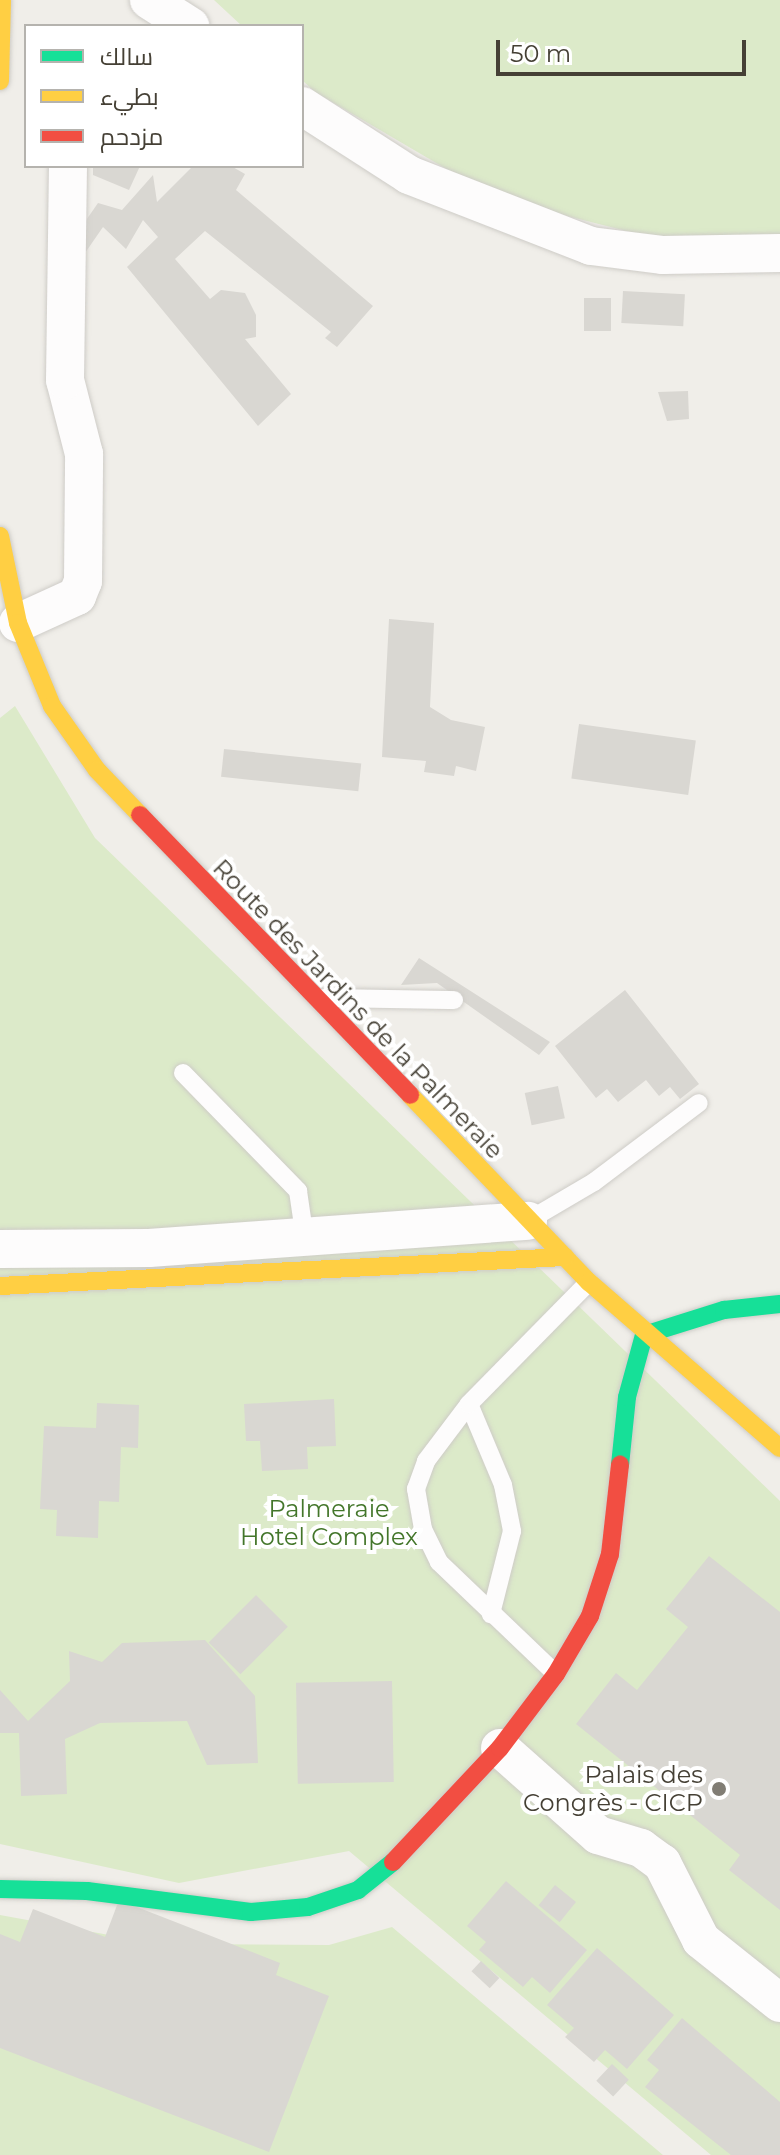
<!DOCTYPE html>
<html>
<head>
<meta charset="utf-8">
<style>
  body { margin:0 }
  #map { position:relative; width:780px; height:2155px; overflow:hidden; background:#f0eee9; font-family:Montserrat,Cairo,sans-serif }
  div>[style] { position:absolute }
  [style*='--x'] { left:calc(var(--x)*1px); top:calc(var(--y)*1px); width:calc(var(--w)*1px); rotate:calc(var(--a)*1deg) }
  .green>* { inset:0; background:#dceac9 }
  .building>* { inset:0; background:#d9d7d2; transform-origin:0 0 }
  .roads { filter:drop-shadow(0 0 2px #ceccc7) drop-shadow(0 0 2px #ceccc7) }
  .lane>* { height:18px; margin:-9px; padding:0 9px; transform-origin:9px; border-radius:9px; background:#fdfcfc }
  .street>* { height:38px; margin:-19px; padding:0 19px; transform-origin:19px; border-radius:19px; background:#fdfcfc }
  .fast>* { height:18px; margin:-9px; padding:0 9px; transform-origin:9px; border-radius:9px; background:#16e098 }
  .slow>* { height:18px; margin:-9px; padding:0 9px; transform-origin:9px; border-radius:9px; background:#ffcf43 }
  .jam>* { height:18px; margin:-9px; padding:0 9px; transform-origin:9px; border-radius:9px; background:#f24e42 }
  .dots>* { width:22px; height:22px; translate:-50% -50%; box-sizing:border-box; border:4px solid #fff; border-radius:50% }
  span { translate:-50% -50%; white-space:nowrap; text-align:center; line-height:1.15; -webkit-text-stroke:8px #fff; paint-order:stroke }
  .street-label { font-size:24px; color:#454035 }
  .park-label { font-size:24px; color:#43762a }
  .poi-label { font-size:24px; color:#454035 }
  .right { translate:-100% -50%; text-align:right }
  .legend { position:absolute; left:24px; top:24px; width:280px; height:144px; box-sizing:border-box; background:#fff; border:2px solid #b5b3ae; margin:0; padding:10px 14px; list-style:none; font-size:24px; color:#454035 }
  .legend li { display:flex; align-items:center; gap:16px; height:40px }
  .legend b { width:40px; border:2px solid #b5b3ae }
  .scale { position:absolute; left:496px; top:40px; width:250px; height:36px; box-sizing:border-box; border:4px solid #454035; border-top:0; padding-left:10px; font-size:24px; line-height:28px; white-space:nowrap; color:#454035; -webkit-text-stroke:6px #fff; paint-order:stroke }
</style>
</head>
<body>
<div id="map">
  <div class="green">
    <div style="clip-path:polygon(214px 0,780px 0,780px 236px,654px 238px,496px 198px,315px 92px,302px 80px,302px 26px,242px 26px)"></div>
    <div style="clip-path:polygon(15px 706px,95px 838px,780px 1501px,780px 2155px,711px 2155px,349px 1851px,179px 1883px,0 1844px,0 718px)"></div>
    <div style="clip-path:polygon(0 1915px,158px 1944px,329px 1945px,392px 1927px,663px 2155px,0 2155px)"></div>
  </div>
  <div class="building">
    <div style="clip-path:polygon(93px 166px,140px 166px,129px 190px,93px 175px)"></div>
    <div style="clip-path:polygon(193px 166px,231px 166px,245px 174px,236px 190px,373px 306px,337px 347px,325px 338px,331px 332px,205px 231px,175px 259px,210px 299px,221px 290px,245px 293px,256px 315px,256px 337px,245px 339px,291px 394px,258px 426px,127px 267px,158px 237px,143px 220px,126px 249px,103px 227px,85px 253px,73px 239px,98px 203px,122px 210px,153px 175px,157px 202px)"></div>
    <div style="left:623px;top:291px;width:62px;height:32px;rotate:3deg"></div>
    <div style="left:584px;top:298px;width:27px;height:33px"></div>
    <div style="clip-path:polygon(688px 391px,689px 419px,667px 421px,658px 392px)"></div>
    <div style="clip-path:polygon(389px 619px,434px 623px,430px 707px,451px 720px,485px 727px,476px 771px,456px 766px,454px 776px,424px 772px,426px 761px,382px 757px)"></div>
    <div style="left:579px;top:724px;width:118px;height:55px;rotate:8deg"></div>
    <div style="left:224px;top:749px;width:138px;height:28px;rotate:6deg"></div>
    <div style="clip-path:polygon(419px 958px,550px 1042px,539px 1055px,437px 983px,401px 985px)"></div>
    <div style="clip-path:polygon(625px 990px,699px 1084px,680px 1099px,670px 1087px,659px 1096px,646px 1080px,618px 1102px,607px 1089px,596px 1098px,555px 1046px)"></div>
    <div style="left:558px;top:1086px;width:33px;height:34px;rotate:78deg"></div>
    <div style="clip-path:polygon(334px 1399px,336px 1446px,307px 1447px,308px 1469px,262px 1471px,260px 1441px,246px 1441px,244px 1404px)"></div>
    <div style="clip-path:polygon(97px 1403px,139px 1405px,138px 1448px,121px 1447px,119px 1502px,99px 1501px,98px 1538px,56px 1536px,57px 1510px,40px 1509px,44px 1426px,96px 1428px)"></div>
    <div style="clip-path:polygon(709px 1556px,780px 1612px,780px 1910px,729px 1870px,740px 1855px,576px 1724px,616px 1673px,637px 1690px,688px 1627px,666px 1609px)"></div>
    <div style="left:256px;top:1595px;width:45px;height:67px;rotate:45deg"></div>
    <div style="clip-path:polygon(205px 1640px,255px 1696px,258px 1763px,207px 1765px,187px 1721px,100px 1723px,65px 1739px,67px 1794px,21px 1796px,19px 1733px,0 1733px,0 1690px,28px 1721px,70px 1681px,69px 1651px,102px 1662px,122px 1643px)"></div>
    <div style="left:392px;top:1681px;width:101px;height:96px;rotate:89deg"></div>
    <div style="clip-path:polygon(506px 1881px,587px 1950px,550px 1993px,532px 1977px,523px 1987px,479px 1950px,486px 1942px,467px 1926px)"></div>
    <div style="left:555px;top:1885px;width:27px;height:26px;rotate:39deg"></div>
    <div style="clip-path:polygon(119px 1900px,280px 1963px,276px 1975px,329px 1996px,269px 2152px,0 2048px,0 1934px,20px 1942px,33px 1909px,105px 1937px)"></div>
    <div style="clip-path:polygon(597px 1948px,674px 2015px,627px 2069px,605px 2050px,594px 2062px,565px 2037px,574px 2028px,547px 2005px)"></div>
    <div style="left:481px;top:1961px;width:25px;height:14px;rotate:43deg"></div>
    <div style="clip-path:polygon(682px 2018px,780px 2102px,780px 2155px,731px 2155px,645px 2087px,659px 2070px,647px 2060px)"></div>
    <div style="left:612px;top:2064px;width:23px;height:23px;rotate:43deg"></div>
  </div>
  <div class="roads">
    <div class="lane">
      <div style="--x:324;--y:998;--w:130;--a:0.9"></div>
      <div style="--x:183;--y:1073;--w:165;--a:45.7"></div>
      <div style="--x:298;--y:1191;--w:49;--a:81.7"></div>
      <div style="--x:531;--y:1219;--w:73;--a:-30.4"></div>
      <div style="--x:594;--y:1182;--w:131;--a:-37"></div>
      <div style="--x:469;--y:1404;--w:88;--a:67.2"></div>
      <div style="--x:503;--y:1485;--w:47;--a:78.9"></div>
      <div style="--x:512;--y:1531;--w:86;--a:104.2"></div>
      <div style="--x:556;--y:1674;--w:162;--a:-136.3"></div>
      <div style="--x:439;--y:1562;--w:37;--a:-116"></div>
      <div style="--x:423;--y:1529;--w:41;--a:-99.9"></div>
      <div style="--x:416;--y:1489;--w:30;--a:-70"></div>
      <div style="--x:426;--y:1461;--w:71;--a:-53"></div>
      <div style="--x:469;--y:1404;--w:171;--a:-45.5"></div>
    </div>
    <div class="street">
      <div style="--x:149;--y:0;--w:49;--a:32.4"></div>
      <div style="--x:302;--y:106;--w:127;--a:32.8"></div>
      <div style="--x:409;--y:175;--w:195;--a:21.3"></div>
      <div style="--x:591;--y:246;--w:73;--a:7.1"></div>
      <div style="--x:663;--y:255;--w:117;--a:-1"></div>
      <div style="--x:18;--y:623;--w:65;--a:-24.6"></div>
      <div style="--x:77;--y:596;--w:16;--a:-68"></div>
      <div style="--x:83;--y:581;--w:127;--a:-89.5"></div>
      <div style="--x:84;--y:454;--w:76;--a:-104.4"></div>
      <div style="--x:65;--y:380;--w:214;--a:-89.2"></div>
      <div style="--x:0;--y:1249;--w:149;--a:-0.4"></div>
      <div style="--x:149;--y:1248;--w:380;--a:-4.1"></div>
      <div style="--x:500;--y:1748;--w:131;--a:41.6"></div>
      <div style="--x:598;--y:1835;--w:45;--a:16.8"></div>
      <div style="--x:641;--y:1848;--w:26;--a:36"></div>
      <div style="--x:662;--y:1863;--w:86;--a:63.1"></div>
      <div style="--x:701;--y:1940;--w:101;--a:38.6"></div>
    </div>
    <div class="fast">
      <div style="--x:620;--y:1465;--w:68;--a:-84.1"></div>
      <div style="--x:627;--y:1397;--w:64;--a:-74.7"></div>
      <div style="--x:644;--y:1335;--w:84;--a:-17.4"></div>
      <div style="--x:724;--y:1310;--w:56;--a:-6.1"></div>
      <div style="--x:0;--y:1889;--w:87;--a:1.3"></div>
      <div style="--x:87;--y:1891;--w:165;--a:7.3"></div>
      <div style="--x:251;--y:1912;--w:57;--a:-5"></div>
      <div style="--x:308;--y:1907;--w:53;--a:-18.8"></div>
      <div style="--x:358;--y:1890;--w:45;--a:-38.7"></div>
    </div>
    <div class="slow">
      <div style="--x:0;--y:81;--w:81;--a:-88.6"></div>
      <div style="--x:0;--y:536;--w:89;--a:78.3"></div>
      <div style="--x:18;--y:623;--w:90;--a:67.7"></div>
      <div style="--x:52;--y:706;--w:78;--a:54.9"></div>
      <div style="--x:97;--y:770;--w:62;--a:46.3"></div>
      <div style="--x:410;--y:1095;--w:259;--a:46.3"></div>
      <div style="--x:589;--y:1282;--w:253;--a:41"></div>
      <div style="--x:0;--y:1286;--w:566;--a:-2.94"></div>
    </div>
    <div class="jam">
      <div style="--x:140;--y:815;--w:389;--a:46"></div>
      <div style="--x:393;--y:1862;--w:156;--a:-46.8"></div>
      <div style="--x:500;--y:1748;--w:93;--a:-52.9"></div>
      <div style="--x:556;--y:1674;--w:67;--a:-59.6"></div>
      <div style="--x:590;--y:1616;--w:65;--a:-72.1"></div>
      <div style="--x:610;--y:1554;--w:90;--a:-83.6"></div>
    </div>
  </div>
  <div class="dots">
    <div style="left:719px;top:1789px;background:#817d74"></div>
  </div>
  <div class="street-label">
    <span style="left:358px;top:1009px;rotate:46deg">Route des Jardins de la Palmeraie</span>
  </div>
  <div class="park-label">
    <span style="left:329px;top:1523px">Palmeraie<br>Hotel Complex</span>
  </div>
  <div class="poi-label">
    <span class="right" style="left:703px;top:1789px">Palais des<br>Congrès - CICP</span>
  </div>
  <ul class="legend">
  <li><b style="height:10px;background:#16e098"></b>سالك</li>
  <li><b style="height:10px;background:#ffcf43"></b>بطيء</li>
  <li><b style="height:10px;background:#f24e42"></b>مزدحم</li>
  </ul>
  <div class="scale">50 m</div>
</div>
</body>
</html>
